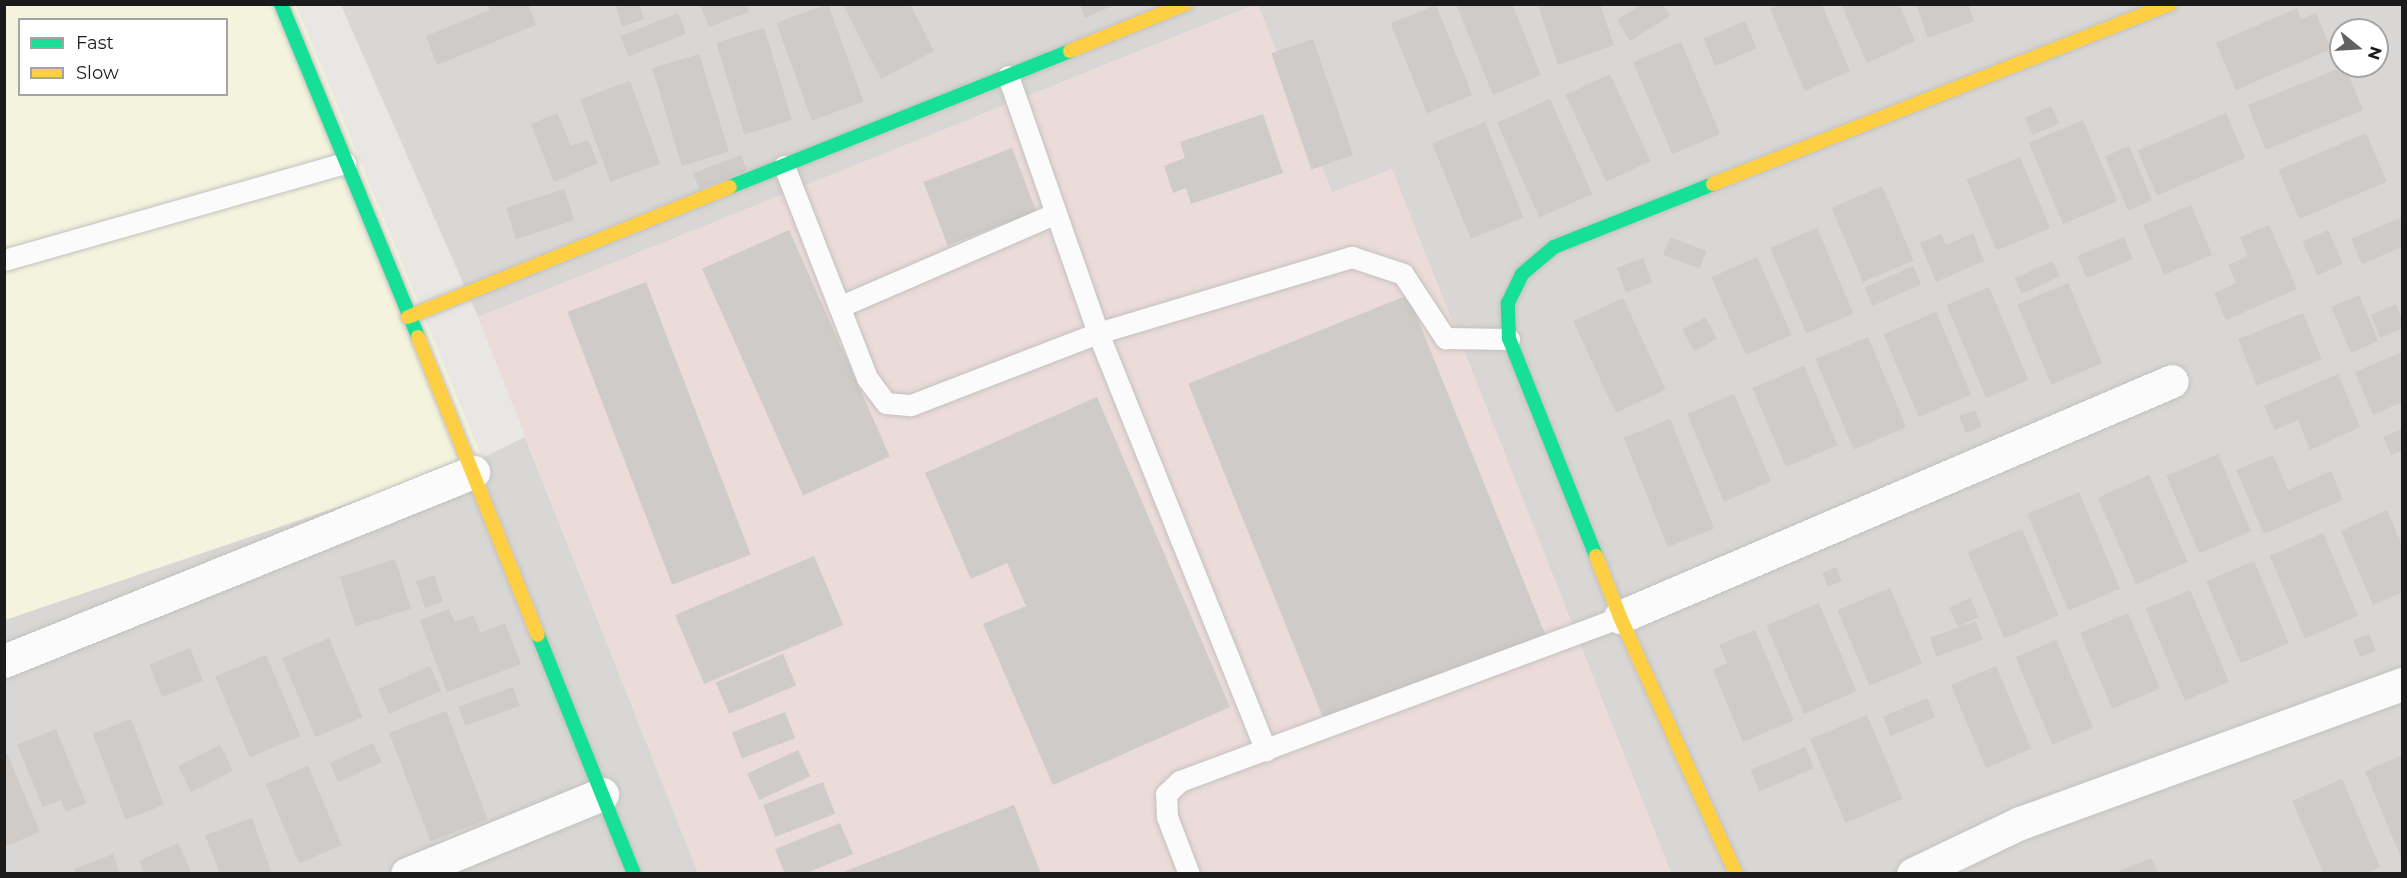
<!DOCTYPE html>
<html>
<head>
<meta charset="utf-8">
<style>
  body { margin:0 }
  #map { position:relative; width:2407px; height:878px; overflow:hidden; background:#e9e7e3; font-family:Montserrat,sans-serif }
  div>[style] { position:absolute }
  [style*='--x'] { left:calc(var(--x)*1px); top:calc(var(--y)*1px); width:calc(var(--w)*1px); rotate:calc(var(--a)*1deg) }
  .residential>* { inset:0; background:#d8d7d5 }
  .commercial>* { inset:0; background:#ebdbd9 }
  .education>* { inset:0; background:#f3f3de }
  .building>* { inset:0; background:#cecbc8; transform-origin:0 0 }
  .roads { filter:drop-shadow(0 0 2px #c2c1bf) drop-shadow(0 0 2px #c2c1bf) }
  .lane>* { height:21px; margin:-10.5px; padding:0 10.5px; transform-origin:10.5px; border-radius:10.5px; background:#fcfbfb }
  .street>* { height:33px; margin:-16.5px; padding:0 16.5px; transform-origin:16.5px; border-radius:16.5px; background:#fcfbfb }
  .fast>* { height:14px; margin:-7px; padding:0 7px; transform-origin:7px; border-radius:7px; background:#16e098 }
  .slow>* { height:14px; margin:-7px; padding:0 7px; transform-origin:7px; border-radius:7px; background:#ffcf43 }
  span { translate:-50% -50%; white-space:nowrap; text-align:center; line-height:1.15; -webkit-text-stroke:6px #fff; paint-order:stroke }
  .frame { position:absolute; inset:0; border:6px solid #1b1b1b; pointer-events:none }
  .legend { position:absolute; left:18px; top:18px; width:210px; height:78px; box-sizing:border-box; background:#fff; border:2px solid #a4a4a4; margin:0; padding:8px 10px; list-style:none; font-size:18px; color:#1b1b1b }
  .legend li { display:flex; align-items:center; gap:12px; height:30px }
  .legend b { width:30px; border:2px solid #a4a4a4 }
  .north { position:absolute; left:2329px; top:18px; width:60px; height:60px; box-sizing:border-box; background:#fff; border:2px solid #a4a4a4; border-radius:50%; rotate:108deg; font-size:16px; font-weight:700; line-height:24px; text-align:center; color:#1b1b1b }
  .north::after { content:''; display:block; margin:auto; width:21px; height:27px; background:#636261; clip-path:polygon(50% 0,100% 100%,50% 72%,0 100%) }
</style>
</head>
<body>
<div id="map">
  <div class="residential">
    <div style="clip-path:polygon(341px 5px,1254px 5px,478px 317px)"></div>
    <div style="clip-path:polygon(evenodd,1258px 5px,2402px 5px,2402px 873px,1671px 873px,1392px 170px,1332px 193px,1258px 5px,2341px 30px,2377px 30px,2377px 66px,2341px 66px,2341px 30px)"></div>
    <div style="clip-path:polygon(525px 437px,698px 873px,5px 873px,4px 620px,482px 458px)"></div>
  </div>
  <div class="commercial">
    <div style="clip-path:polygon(1254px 5px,1258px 5px,1332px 192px,1392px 169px,1671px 873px,698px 873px,478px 317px)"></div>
  </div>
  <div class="education">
    <div style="clip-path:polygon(evenodd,4px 5px,296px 5px,482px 458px,5px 620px,4px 5px,20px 20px,226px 20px,226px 94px,20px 94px,20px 20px)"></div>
  </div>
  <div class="building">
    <div style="clip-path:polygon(487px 4px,528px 4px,536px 25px,437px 65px,426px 36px,490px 10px)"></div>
    <div style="clip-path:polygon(624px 4px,639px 4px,644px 19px,622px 27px,616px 7px)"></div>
    <div style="clip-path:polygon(703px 4px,747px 4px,749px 12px,709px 27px,700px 5px)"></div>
    <div style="left:828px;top:4px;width:104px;height:55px;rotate:70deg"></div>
    <div style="clip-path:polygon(843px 4px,910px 4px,934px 51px,881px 79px)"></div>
    <div style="clip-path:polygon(1080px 4px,1116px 4px,1085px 18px)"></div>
    <div style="clip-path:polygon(1456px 4px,1512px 4px,1541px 75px,1493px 95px)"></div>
    <div style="clip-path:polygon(1538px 4px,1600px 4px,1614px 45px,1558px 65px)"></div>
    <div style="clip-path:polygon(1642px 4px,1663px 4px,1670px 16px,1630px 41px,1617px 20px)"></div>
    <div style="clip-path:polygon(1841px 4px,1899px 4px,1915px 41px,1867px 63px)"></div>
    <div style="clip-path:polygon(1916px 4px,1968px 4px,1974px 21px,1928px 38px)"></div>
    <div style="left:1436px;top:5px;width:97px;height:49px;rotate:68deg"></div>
    <div style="clip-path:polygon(1780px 5px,1822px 5px,1850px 71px,1805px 91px,1770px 9px)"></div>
    <div style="clip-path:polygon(2297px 8px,2301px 19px,2316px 13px,2331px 49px,2236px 90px,2216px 43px)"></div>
    <div style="left:678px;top:13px;width:22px;height:62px;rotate:68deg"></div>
    <div style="left:1745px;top:21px;width:30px;height:45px;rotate:67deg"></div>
    <div style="left:764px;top:28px;width:96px;height:50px;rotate:73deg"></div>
    <div style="left:1313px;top:39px;width:123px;height:44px;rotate:71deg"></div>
    <div style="left:1681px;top:42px;width:100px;height:52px;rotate:67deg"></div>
    <div style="left:699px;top:54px;width:102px;height:49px;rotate:73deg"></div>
    <div style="left:2345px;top:66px;width:48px;height:105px;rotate:68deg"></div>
    <div style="left:1610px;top:74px;width:96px;height:49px;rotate:65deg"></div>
    <div style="left:630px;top:81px;width:88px;height:53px;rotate:70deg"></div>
    <div style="left:1550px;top:99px;width:104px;height:58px;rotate:66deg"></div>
    <div style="left:2051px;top:106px;width:19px;height:29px;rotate:65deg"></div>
    <div style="clip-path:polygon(557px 113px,571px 146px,588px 140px,598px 163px,554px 182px,531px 124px)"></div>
    <div style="left:2226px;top:113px;width:49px;height:96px;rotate:67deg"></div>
    <div style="clip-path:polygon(1263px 114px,1283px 173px,1191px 204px,1186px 188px,1173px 193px,1164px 166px,1185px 158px,1180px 142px)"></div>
    <div style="left:2083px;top:120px;width:88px;height:59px;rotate:67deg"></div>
    <div style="left:1485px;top:122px;width:103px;height:57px;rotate:68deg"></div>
    <div style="left:2366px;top:133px;width:53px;height:95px;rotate:67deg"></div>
    <div style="left:2129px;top:146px;width:59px;height:26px;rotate:67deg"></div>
    <div style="left:1012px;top:148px;width:68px;height:95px;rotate:69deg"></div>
    <div style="left:741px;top:155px;width:17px;height:51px;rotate:69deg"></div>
    <div style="left:2020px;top:157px;width:77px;height:58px;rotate:67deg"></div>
    <div style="left:1882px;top:186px;width:81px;height:55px;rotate:67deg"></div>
    <div style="left:564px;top:189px;width:33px;height:61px;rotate:72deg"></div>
    <div style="left:2191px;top:205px;width:54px;height:52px;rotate:67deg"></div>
    <div style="clip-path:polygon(2402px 217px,2402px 247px,2362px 264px,2351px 239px)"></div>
    <div style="clip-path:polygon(2269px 225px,2297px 289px,2226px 320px,2214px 293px,2236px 283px,2228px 265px,2248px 256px,2240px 237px)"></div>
    <div style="left:1817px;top:228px;width:93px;height:51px;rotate:67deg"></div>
    <div style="left:789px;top:230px;width:248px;height:95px;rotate:66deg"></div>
    <div style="left:2328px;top:230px;width:37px;height:28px;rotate:66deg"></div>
    <div style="clip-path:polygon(1973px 233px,1984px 261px,1936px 282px,1920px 243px,1941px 234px,1946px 245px)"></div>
    <div style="left:1670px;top:237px;width:39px;height:19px;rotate:21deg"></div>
    <div style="left:2124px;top:237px;width:24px;height:50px;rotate:68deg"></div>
    <div style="left:1757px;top:257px;width:85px;height:50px;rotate:66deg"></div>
    <div style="left:1643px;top:258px;width:26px;height:28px;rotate:69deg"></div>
    <div style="left:2053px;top:261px;width:17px;height:42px;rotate:66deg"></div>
    <div style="left:1913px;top:266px;width:20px;height:53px;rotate:66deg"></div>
    <div style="left:646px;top:282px;width:292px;height:84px;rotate:69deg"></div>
    <div style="left:2068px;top:283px;width:87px;height:55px;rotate:67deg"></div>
    <div style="left:1989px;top:287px;width:101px;height:46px;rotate:67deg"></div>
    <div style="left:1408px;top:295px;width:368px;height:237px;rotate:68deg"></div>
    <div style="left:2359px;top:295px;width:50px;height:30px;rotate:67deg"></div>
    <div style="left:1623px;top:298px;width:101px;height:55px;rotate:65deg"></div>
    <div style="clip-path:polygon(2396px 304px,2402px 319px,2402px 328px,2380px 338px,2371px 315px)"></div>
    <div style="left:1936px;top:312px;width:90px;height:57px;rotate:67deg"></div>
    <div style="left:2303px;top:313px;width:50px;height:70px;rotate:68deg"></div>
    <div style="left:1705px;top:317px;width:25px;height:26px;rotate:61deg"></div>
    <div style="left:1868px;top:337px;width:98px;height:57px;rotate:67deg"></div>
    <div style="clip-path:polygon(2402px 352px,2402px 402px,2373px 415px,2355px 372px)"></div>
    <div style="left:1804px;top:366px;width:86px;height:56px;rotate:67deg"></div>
    <div style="clip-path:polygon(2338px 374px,2360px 427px,2310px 450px,2298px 420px,2275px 430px,2264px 406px)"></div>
    <div style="left:1734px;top:394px;width:95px;height:51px;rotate:67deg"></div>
    <div style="clip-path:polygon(1097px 397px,1230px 707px,1053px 785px,983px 624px,1026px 606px,1007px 563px,971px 579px,925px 473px)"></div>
    <div style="left:1975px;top:410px;width:18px;height:17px;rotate:68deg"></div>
    <div style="left:1670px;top:419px;width:118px;height:50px;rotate:68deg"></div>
    <div style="clip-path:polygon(2402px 429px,2402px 450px,2391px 455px,2383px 437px)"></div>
    <div style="left:2218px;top:454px;width:84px;height:56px;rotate:67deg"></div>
    <div style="clip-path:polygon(2273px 455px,2288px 490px,2331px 471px,2343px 500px,2264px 534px,2236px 470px)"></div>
    <div style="left:2149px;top:475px;width:95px;height:56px;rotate:66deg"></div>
    <div style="left:2079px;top:492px;width:105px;height:56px;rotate:67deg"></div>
    <div style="clip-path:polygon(2387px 510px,2402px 546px,2402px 592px,2373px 605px,2341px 531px)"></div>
    <div style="left:2022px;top:529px;width:94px;height:59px;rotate:67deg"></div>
    <div style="left:2323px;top:533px;width:90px;height:58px;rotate:67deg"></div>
    <div style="left:814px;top:556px;width:75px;height:151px;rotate:67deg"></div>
    <div style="left:395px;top:559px;width:52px;height:58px;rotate:72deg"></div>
    <div style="left:2254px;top:561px;width:89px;height:52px;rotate:67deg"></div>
    <div style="left:1836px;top:567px;width:15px;height:15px;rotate:67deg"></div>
    <div style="left:434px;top:575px;width:28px;height:19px;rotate:71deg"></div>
    <div style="left:1890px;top:588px;width:82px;height:57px;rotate:67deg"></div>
    <div style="left:2190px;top:590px;width:100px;height:48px;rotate:67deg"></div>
    <div style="left:1970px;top:598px;width:21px;height:23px;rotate:65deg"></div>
    <div style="left:1819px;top:603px;width:96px;height:57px;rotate:67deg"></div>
    <div style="clip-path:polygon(449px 609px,455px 622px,473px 615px,481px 633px,505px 623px,521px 664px,447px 692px,420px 620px)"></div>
    <div style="left:2128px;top:613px;width:82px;height:52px;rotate:67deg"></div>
    <div style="left:1976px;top:621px;width:20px;height:49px;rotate:70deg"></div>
    <div style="clip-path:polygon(1755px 630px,1794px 720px,1743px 742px,1713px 670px,1727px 663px,1719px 645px)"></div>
    <div style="left:2369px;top:634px;width:18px;height:17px;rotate:68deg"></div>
    <div style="left:329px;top:638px;width:86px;height:51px;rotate:67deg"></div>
    <div style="left:2056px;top:640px;width:95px;height:44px;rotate:67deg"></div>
    <div style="left:190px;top:648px;width:35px;height:44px;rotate:68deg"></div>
    <div style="left:783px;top:654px;width:34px;height:73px;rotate:67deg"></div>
    <div style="left:266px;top:655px;width:88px;height:55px;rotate:67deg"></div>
    <div style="left:430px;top:666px;width:27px;height:57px;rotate:66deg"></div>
    <div style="left:1996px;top:666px;width:90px;height:49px;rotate:67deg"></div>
    <div style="left:513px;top:687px;width:20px;height:58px;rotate:70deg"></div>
    <div style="left:1927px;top:698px;width:21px;height:48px;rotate:67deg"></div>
    <div style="left:446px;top:711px;width:116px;height:61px;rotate:69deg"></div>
    <div style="left:785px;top:712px;width:28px;height:57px;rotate:69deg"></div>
    <div style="left:1867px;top:715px;width:91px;height:62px;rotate:67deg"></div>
    <div style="left:131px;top:719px;width:92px;height:41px;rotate:69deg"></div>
    <div style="clip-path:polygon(56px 729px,86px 803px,66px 812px,61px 800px,43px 807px,17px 745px)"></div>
    <div style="left:373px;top:743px;width:21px;height:48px;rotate:65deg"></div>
    <div style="left:220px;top:745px;width:29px;height:47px;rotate:63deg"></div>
    <div style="left:1805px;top:747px;width:23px;height:59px;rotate:67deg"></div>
    <div style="left:798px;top:750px;width:29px;height:56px;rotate:65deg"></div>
    <div style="clip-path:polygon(7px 753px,40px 832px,4px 847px,4px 754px)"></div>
    <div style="clip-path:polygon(2402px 755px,2402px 860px,2365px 771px)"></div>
    <div style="left:308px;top:766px;width:86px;height:46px;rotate:67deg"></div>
    <div style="clip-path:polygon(2342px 779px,2380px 867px,2364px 874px,2324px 874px,2292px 801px)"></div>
    <div style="left:823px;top:782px;width:34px;height:64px;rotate:69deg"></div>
    <div style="clip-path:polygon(1014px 805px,1041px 874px,841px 874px,841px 873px)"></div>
    <div style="clip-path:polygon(252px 818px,272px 874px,220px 874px,205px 835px)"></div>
    <div style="clip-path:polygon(840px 823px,853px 854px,804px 874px,785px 874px,775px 849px)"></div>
    <div style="clip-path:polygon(178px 843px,192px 874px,145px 874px,139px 861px)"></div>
    <div style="clip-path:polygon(113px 854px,120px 874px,76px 874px,74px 869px)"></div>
    <div style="clip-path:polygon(2151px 858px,2158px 873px,2115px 873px)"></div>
  </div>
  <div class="roads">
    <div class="lane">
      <div style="--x:1008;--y:76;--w:272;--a:70.7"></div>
      <div style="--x:1098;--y:333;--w:450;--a:68.1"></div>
      <div style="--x:784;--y:166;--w:228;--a:68.6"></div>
      <div style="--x:867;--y:378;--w:31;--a:53"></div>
      <div style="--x:886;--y:403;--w:25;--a:5"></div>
      <div style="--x:911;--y:405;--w:200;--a:-21.1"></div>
      <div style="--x:1098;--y:333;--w:265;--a:-16.7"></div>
      <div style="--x:1352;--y:257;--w:54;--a:18.4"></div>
      <div style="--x:1403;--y:274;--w:77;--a:56.7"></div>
      <div style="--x:1445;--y:338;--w:64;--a:0.9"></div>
      <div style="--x:4;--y:260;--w:355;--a:-15.9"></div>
      <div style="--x:839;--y:307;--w:236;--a:-23.4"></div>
      <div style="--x:1189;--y:874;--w:61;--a:-111.1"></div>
      <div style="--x:1167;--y:817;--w:23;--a:-92"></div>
      <div style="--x:1166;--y:794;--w:19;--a:-43"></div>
      <div style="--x:1180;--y:781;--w:470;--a:-20.4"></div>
    </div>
    <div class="street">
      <div style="--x:1620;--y:617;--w:600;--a:-23.15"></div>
      <div style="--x:4;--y:661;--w:506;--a:-21.95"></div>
      <div style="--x:407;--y:874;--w:211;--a:-22.3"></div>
      <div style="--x:1913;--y:874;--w:119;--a:-25.5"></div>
      <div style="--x:2020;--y:823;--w:407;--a:-20"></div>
    </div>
    <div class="fast">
      <div style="--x:281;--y:4;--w:360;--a:67.6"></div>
      <div style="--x:730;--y:187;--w:366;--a:-21.8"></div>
      <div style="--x:1596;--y:556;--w:234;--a:-111.8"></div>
      <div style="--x:1509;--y:339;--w:36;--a:-92"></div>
      <div style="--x:1508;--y:303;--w:32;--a:-64"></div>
      <div style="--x:1522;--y:274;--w:42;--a:-40.2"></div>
      <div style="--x:1554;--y:247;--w:171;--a:-21.6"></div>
      <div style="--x:538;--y:635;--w:258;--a:68.1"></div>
    </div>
    <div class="slow">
      <div style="--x:1070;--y:51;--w:125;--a:-22.1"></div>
      <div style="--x:1713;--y:184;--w:491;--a:-21.5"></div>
      <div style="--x:408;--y:317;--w:347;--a:-22"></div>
      <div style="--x:418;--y:337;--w:321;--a:68.1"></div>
      <div style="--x:1596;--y:556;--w:66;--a:68.5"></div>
      <div style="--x:1620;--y:617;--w:282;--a:65.7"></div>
    </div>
  </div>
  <div class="frame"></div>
  <ul class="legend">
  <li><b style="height:8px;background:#16e098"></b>Fast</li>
  <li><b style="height:8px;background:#ffcf43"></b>Slow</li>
  </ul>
  <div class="north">N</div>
</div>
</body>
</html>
